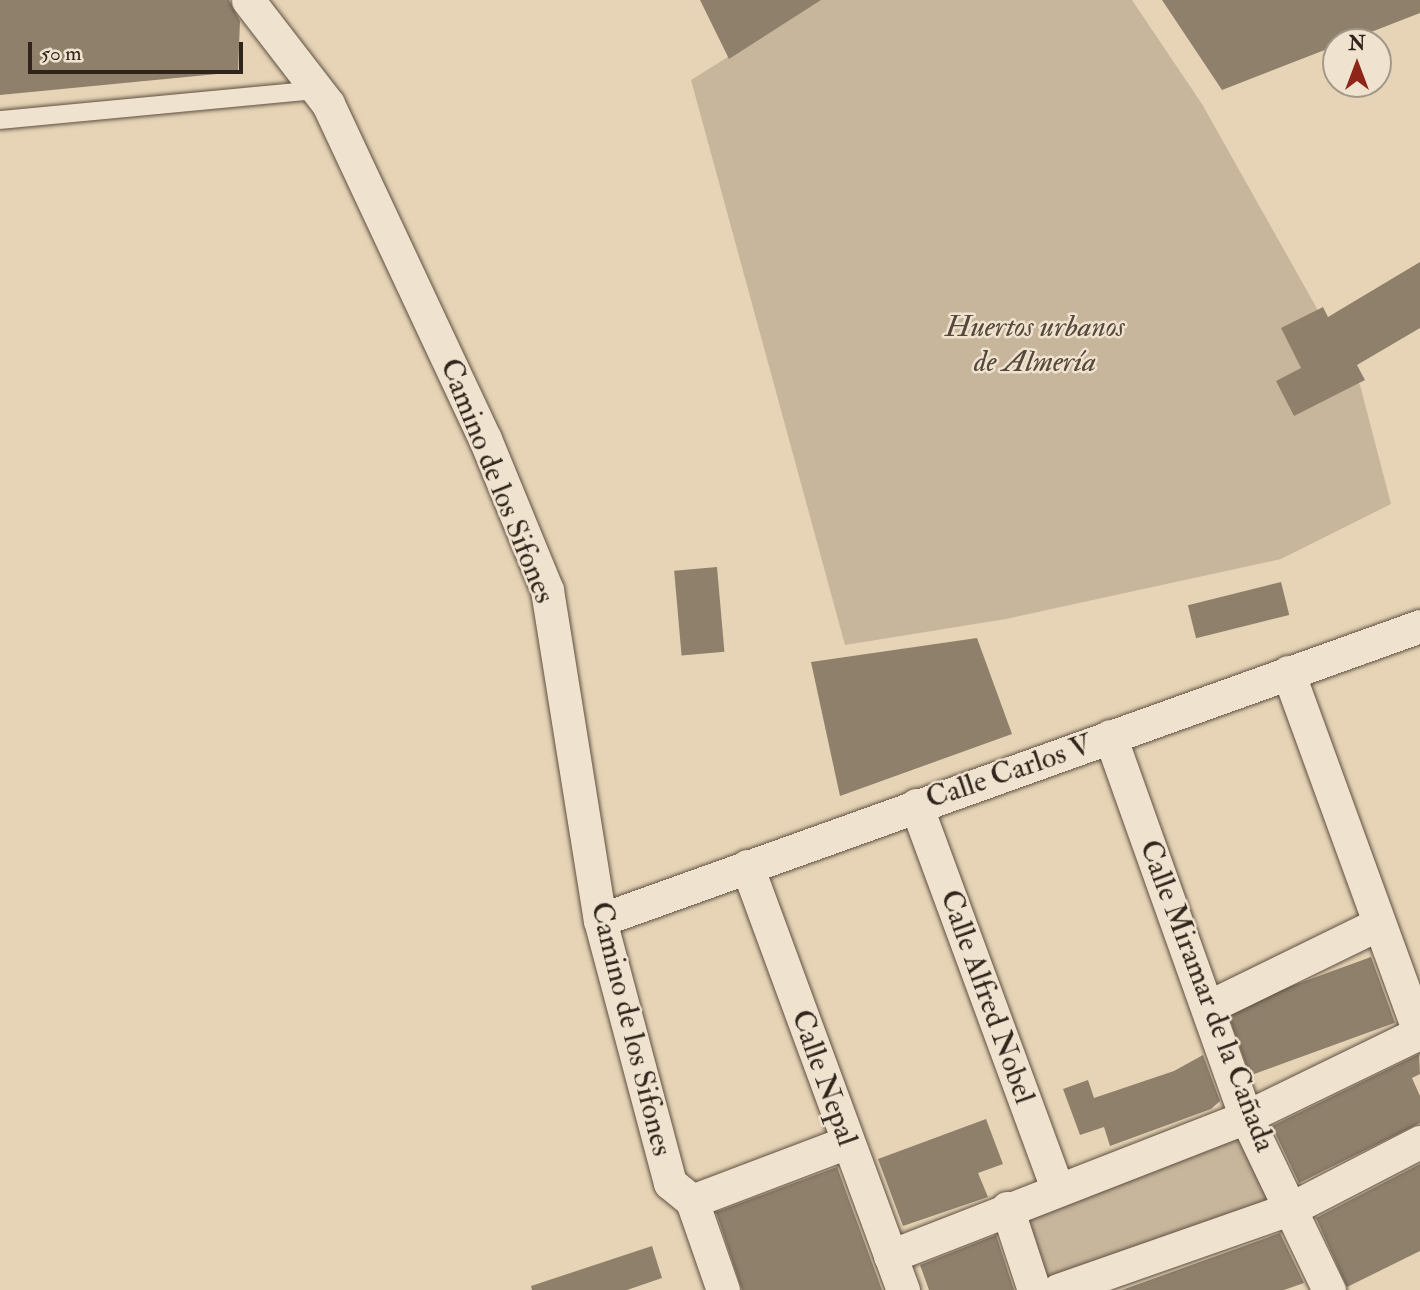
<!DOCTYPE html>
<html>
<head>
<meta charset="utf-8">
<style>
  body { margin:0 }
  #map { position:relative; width:1420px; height:1290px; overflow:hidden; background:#e7d4b6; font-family:"IM FELL Double Pica",serif }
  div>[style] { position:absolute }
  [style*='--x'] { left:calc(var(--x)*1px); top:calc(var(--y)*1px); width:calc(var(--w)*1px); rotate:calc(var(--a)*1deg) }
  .green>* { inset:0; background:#c8b69c }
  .building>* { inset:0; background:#8f806c; transform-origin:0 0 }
  .roads { filter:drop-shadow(0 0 2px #5e5042) drop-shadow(0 0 2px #5e5042) }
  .lane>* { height:18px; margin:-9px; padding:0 9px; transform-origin:9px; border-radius:9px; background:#efe3d0 }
  .street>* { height:33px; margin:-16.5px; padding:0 16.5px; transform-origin:16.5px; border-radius:16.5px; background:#efe3d0 }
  span { translate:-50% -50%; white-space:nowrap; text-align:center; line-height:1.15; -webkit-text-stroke:5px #efe3d0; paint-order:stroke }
  .park-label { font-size:30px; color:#56483b; font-style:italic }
  .street-label { font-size:30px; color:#30241b }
  .north { position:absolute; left:1322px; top:28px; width:70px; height:70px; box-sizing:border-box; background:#efe3d0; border:2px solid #a39788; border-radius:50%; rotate:0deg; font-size:19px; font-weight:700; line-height:28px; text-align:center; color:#30241b }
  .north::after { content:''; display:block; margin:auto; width:24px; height:32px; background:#8f2418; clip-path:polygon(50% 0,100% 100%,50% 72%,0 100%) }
  .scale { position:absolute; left:28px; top:42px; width:215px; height:32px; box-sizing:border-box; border:4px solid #30241b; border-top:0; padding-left:9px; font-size:21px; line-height:24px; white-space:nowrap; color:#30241b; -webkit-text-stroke:5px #efe3d0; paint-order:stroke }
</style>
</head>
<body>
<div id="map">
  <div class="green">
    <div style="clip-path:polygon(819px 0,1132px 0,1202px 104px,1360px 385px,1391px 504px,1281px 559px,1006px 619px,845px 645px,691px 80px)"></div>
    <div style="clip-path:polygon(1246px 1117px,1292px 1208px,1034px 1290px,1007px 1208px)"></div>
  </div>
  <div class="building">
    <div style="clip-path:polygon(0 0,229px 0,240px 21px,238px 72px,0 95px)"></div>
    <div style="clip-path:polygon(700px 0,821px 0,729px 59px)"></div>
    <div style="clip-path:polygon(1162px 0,1420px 0,1420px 13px,1222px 90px)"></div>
    <div style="clip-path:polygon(1420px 262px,1420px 328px,1357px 365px,1365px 380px,1294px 416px,1276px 381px,1301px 368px,1281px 328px,1323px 307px,1328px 317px)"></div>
    <div style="left:717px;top:567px;width:85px;height:43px;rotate:85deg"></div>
    <div style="left:1281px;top:582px;width:34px;height:96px;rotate:76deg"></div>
    <div style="clip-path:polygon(977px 638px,1012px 734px,840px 796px,811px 662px)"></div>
    <div style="left:1371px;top:957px;width:70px;height:154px;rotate:70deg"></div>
    <div style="clip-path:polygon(1419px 1054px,1420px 1074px,1412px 1078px,1420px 1096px,1420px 1123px,1299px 1183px,1272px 1126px)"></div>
    <div style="clip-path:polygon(1203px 1055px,1220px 1101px,1211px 1109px,1110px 1146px,1104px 1127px,1080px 1135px,1063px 1089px,1088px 1080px,1094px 1098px,1174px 1071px)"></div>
    <div style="clip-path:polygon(986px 1119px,1003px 1164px,978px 1173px,988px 1197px,903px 1226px,878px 1159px)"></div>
    <div style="clip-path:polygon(1420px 1164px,1420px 1251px,1347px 1287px,1316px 1218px)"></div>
    <div style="clip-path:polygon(837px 1167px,882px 1290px,742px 1290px,716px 1212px)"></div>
    <div style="clip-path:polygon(1280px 1233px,1304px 1283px,1284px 1290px,1122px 1290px)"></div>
    <div style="clip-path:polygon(996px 1235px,1014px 1290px,929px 1290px,920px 1265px)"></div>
    <div style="clip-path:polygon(652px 1246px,662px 1278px,627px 1290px,532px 1290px,531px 1286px)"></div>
  </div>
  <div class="roads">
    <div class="lane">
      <div style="--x:0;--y:120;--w:316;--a:-5.4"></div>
    </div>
    <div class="street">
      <div style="--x:248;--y:0;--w:131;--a:52.4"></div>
      <div style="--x:328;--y:104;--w:370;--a:64.9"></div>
      <div style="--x:485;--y:439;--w:163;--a:67.7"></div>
      <div style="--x:547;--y:590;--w:334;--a:80.9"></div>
      <div style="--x:600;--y:920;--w:272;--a:75.1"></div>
      <div style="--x:670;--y:1183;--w:28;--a:39"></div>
      <div style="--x:1288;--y:672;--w:386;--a:70"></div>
      <div style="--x:1110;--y:736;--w:405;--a:70.4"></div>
      <div style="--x:1246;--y:1117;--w:192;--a:64.4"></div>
      <div style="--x:916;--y:805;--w:409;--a:69.8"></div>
      <div style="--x:747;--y:866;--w:452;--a:69.8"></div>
      <div style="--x:600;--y:920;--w:871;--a:-19.72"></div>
      <div style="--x:1208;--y:1007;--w:189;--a:-26"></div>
      <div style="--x:692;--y:1201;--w:166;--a:-20.8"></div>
      <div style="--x:692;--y:1201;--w:94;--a:70.8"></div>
      <div style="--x:1007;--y:1208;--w:86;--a:71.8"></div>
      <div style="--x:890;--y:1256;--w:382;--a:-21.3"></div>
      <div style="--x:1246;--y:1117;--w:192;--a:-25.9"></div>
      <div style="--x:1058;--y:1290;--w:248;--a:-19.3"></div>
      <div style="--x:1292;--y:1208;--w:144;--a:-27.3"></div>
    </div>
  </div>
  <div class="park-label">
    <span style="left:1035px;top:344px">Huertos urbanos<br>de Almería</span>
  </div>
  <div class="street-label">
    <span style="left:497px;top:481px;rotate:68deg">Camino de los Sifones</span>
    <span style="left:1009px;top:772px;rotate:-19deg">Calle Carlos V</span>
    <span style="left:1207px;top:996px;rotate:69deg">Calle Miramar de la Cañada</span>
    <span style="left:987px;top:997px;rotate:70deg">Calle Alfred Nobel</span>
    <span style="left:631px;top:1029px;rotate:76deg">Camino de los Sifones</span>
    <span style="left:824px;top:1078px;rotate:70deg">Calle Nepal</span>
  </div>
  <div class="north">N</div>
  <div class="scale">50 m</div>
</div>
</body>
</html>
